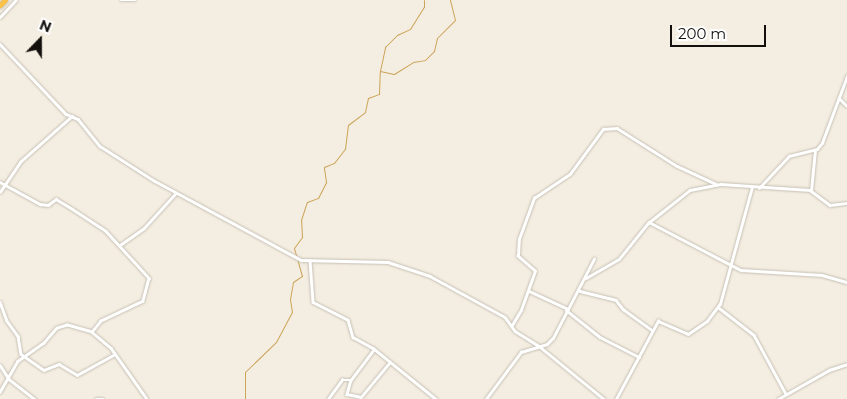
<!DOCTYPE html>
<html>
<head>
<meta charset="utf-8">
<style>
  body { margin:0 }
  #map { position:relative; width:847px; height:399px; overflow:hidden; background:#f4ede1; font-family:Montserrat,sans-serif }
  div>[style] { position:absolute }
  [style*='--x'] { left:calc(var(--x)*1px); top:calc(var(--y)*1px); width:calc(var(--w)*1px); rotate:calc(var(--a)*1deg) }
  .stream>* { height:1px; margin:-0.5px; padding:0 0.5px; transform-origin:0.5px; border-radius:0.5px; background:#cba456 }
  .roads { filter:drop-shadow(0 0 1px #c6c0b4) drop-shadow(0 0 1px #c6c0b4) }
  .street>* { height:2.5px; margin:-1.25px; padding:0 1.25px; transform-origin:1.25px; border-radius:1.25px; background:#fff }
  .highway>* { height:5px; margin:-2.5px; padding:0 2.5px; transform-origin:2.5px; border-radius:2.5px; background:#fac249 }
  span { translate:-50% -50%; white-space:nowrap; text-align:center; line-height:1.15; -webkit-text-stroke:4px #fff; paint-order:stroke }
  .north { position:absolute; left:15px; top:15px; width:50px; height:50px; -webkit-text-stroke:4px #fff; paint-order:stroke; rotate:22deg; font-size:14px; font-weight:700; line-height:20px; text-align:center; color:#120f0c }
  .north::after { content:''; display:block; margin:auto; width:18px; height:22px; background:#120f0c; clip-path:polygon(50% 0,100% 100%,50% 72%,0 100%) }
  .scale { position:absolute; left:670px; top:25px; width:96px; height:22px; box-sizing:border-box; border:2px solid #120f0c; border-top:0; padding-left:6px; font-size:15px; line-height:18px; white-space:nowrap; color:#120f0c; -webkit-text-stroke:4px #fff; paint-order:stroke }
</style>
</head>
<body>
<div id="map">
  <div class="stream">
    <div style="--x:380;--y:71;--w:25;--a:-78"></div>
    <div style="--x:385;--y:47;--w:17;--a:-45"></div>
    <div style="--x:397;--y:35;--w:14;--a:-25"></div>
    <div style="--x:410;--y:29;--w:26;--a:-58"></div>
    <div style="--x:424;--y:7;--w:7;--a:-90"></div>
    <div style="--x:245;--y:399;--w:27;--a:-90"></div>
    <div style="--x:245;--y:372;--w:43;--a:-44.1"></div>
    <div style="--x:276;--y:342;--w:34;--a:-62"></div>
    <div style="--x:292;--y:312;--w:13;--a:-99"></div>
    <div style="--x:290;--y:299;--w:17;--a:-80"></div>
    <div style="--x:293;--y:282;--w:11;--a:-34"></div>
    <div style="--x:302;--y:276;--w:29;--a:-106"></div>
    <div style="--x:294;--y:248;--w:14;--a:-54"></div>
    <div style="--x:302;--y:237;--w:17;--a:-93"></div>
    <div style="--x:301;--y:220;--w:19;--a:-72"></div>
    <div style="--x:307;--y:202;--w:12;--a:-20"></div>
    <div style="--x:318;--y:198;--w:18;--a:-63"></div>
    <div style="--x:326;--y:182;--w:15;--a:-98"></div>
    <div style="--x:324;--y:167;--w:11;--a:-22"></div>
    <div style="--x:334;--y:163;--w:18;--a:-52"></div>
    <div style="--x:345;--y:149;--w:24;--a:-83"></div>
    <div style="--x:348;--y:125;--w:21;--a:-37"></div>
    <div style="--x:365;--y:112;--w:14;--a:-78"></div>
    <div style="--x:368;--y:98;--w:12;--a:-20"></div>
    <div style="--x:379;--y:94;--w:23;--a:-88"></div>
    <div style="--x:380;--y:71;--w:14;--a:12"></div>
    <div style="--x:394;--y:74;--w:22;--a:-32"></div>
    <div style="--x:413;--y:62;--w:12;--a:-9"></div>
    <div style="--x:425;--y:60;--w:13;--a:-45"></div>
    <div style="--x:434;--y:51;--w:13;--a:-77"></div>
    <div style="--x:437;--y:38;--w:25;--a:-45"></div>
    <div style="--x:455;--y:20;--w:21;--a:-104"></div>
  </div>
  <div class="roads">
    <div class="street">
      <div style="--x:121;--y:0;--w:14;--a:0"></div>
      <div style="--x:0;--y:17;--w:23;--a:-47"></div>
      <div style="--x:0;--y:44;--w:96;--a:46.7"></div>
      <div style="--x:66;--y:114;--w:13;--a:23"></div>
      <div style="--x:78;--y:119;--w:35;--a:51"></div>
      <div style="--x:100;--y:146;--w:65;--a:32.5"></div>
      <div style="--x:155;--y:181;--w:166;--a:28.4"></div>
      <div style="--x:301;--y:260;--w:87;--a:1.3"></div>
      <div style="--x:388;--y:262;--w:44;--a:18.4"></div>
      <div style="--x:430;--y:276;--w:85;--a:28.7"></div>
      <div style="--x:505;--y:317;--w:17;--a:54"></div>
      <div style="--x:515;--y:331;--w:28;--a:32"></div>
      <div style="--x:539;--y:346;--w:84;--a:39.2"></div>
      <div style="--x:839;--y:98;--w:11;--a:45"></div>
      <div style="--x:0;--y:182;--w:46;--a:28.8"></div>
      <div style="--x:40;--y:204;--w:8;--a:7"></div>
      <div style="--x:48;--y:205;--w:10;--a:-37"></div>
      <div style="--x:56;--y:199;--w:17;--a:31"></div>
      <div style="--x:71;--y:208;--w:42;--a:33.3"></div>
      <div style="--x:106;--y:231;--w:64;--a:47.5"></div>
      <div style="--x:149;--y:278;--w:24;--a:105"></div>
      <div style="--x:143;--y:301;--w:47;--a:154.5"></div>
      <div style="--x:101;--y:321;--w:14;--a:129"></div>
      <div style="--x:92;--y:332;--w:26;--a:-164"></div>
      <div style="--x:67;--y:325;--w:10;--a:163"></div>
      <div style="--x:57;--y:328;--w:20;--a:131"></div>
      <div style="--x:44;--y:343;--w:32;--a:145"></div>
      <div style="--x:18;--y:361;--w:36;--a:120"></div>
      <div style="--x:759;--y:188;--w:44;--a:-46.8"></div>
      <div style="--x:789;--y:156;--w:29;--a:-14"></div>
      <div style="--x:817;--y:149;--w:8;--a:-50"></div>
      <div style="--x:822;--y:143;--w:72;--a:-69.5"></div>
      <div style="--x:811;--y:191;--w:41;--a:-84.4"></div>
      <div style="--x:0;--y:192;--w:36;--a:-56"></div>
      <div style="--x:20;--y:162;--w:69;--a:-41.5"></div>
      <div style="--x:649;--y:222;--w:104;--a:27.6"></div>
      <div style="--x:741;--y:270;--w:81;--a:3.5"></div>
      <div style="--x:822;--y:275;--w:26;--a:16"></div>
      <div style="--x:120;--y:245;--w:29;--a:-35"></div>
      <div style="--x:144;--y:228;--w:47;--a:-47.6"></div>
      <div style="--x:310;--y:260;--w:42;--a:85.9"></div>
      <div style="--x:313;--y:302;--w:39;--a:27"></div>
      <div style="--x:348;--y:320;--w:18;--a:74"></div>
      <div style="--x:353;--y:337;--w:23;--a:29"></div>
      <div style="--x:373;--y:348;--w:81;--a:39"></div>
      <div style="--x:586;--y:278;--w:38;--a:-30"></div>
      <div style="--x:619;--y:259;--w:46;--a:-51.1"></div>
      <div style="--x:648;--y:223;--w:53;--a:-38.2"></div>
      <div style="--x:690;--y:190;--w:32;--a:-11"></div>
      <div style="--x:721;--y:184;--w:89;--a:3.9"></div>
      <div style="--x:810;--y:190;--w:25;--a:37"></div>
      <div style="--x:830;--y:205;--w:17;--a:-7"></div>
      <div style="--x:529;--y:291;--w:43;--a:24.8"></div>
      <div style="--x:580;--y:291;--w:37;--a:14"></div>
      <div style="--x:616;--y:300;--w:11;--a:52"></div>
      <div style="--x:623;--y:309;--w:36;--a:36"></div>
      <div style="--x:0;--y:302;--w:20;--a:70"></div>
      <div style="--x:7;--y:321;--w:19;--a:54"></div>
      <div style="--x:18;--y:336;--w:18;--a:81"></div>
      <div style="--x:21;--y:354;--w:28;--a:35"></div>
      <div style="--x:44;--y:370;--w:16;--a:-22"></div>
      <div style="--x:59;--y:364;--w:21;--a:31"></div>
      <div style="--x:77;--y:375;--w:43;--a:-28.9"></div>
      <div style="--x:718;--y:307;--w:46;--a:37.9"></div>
      <div style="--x:754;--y:335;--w:67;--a:61.5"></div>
      <div style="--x:566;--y:310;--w:43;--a:38.5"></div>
      <div style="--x:600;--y:337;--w:44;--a:27.1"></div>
      <div style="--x:512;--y:325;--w:17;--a:-59"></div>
      <div style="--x:521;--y:310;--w:41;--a:-70.3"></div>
      <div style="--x:535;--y:271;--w:23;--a:-139"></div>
      <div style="--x:518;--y:256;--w:17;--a:-87"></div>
      <div style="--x:519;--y:239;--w:44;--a:-69.9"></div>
      <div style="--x:534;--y:198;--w:43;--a:-33.7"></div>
      <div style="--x:570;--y:174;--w:56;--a:-53.7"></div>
      <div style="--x:603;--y:129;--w:14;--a:-4"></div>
      <div style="--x:617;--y:128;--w:71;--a:32.3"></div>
      <div style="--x:677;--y:166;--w:43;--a:24.8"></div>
      <div style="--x:92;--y:332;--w:25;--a:40"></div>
      <div style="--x:111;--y:348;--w:62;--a:54.8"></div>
      <div style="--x:374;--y:350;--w:38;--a:127"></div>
      <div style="--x:351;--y:380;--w:15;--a:106"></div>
      <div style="--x:347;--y:394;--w:14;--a:12"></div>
      <div style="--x:361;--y:397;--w:45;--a:-50.4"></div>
      <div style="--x:0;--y:365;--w:17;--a:57"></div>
      <div style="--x:9;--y:379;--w:33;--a:38"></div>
      <div style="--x:96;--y:399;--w:7;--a:0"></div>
      <div style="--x:328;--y:399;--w:24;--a:-54"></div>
      <div style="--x:342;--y:380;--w:9;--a:0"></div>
      <div style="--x:486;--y:399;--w:59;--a:-53.3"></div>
      <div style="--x:521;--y:352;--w:27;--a:-17"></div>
      <div style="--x:547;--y:344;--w:8;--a:-45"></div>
      <div style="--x:553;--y:338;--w:89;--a:-62.6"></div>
      <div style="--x:616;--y:399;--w:89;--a:-61.7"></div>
      <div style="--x:658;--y:321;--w:33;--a:23"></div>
      <div style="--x:688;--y:334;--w:23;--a:-34"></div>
      <div style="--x:707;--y:321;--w:21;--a:-53"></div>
      <div style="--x:720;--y:304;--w:121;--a:-74.7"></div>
      <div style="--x:778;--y:399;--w:59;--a:-29.6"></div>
      <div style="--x:829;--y:370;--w:19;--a:-18"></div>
    </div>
    <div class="highway">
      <div style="--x:0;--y:5;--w:7;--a:-45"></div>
    </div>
  </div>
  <div class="north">N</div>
  <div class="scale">200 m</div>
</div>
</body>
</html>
